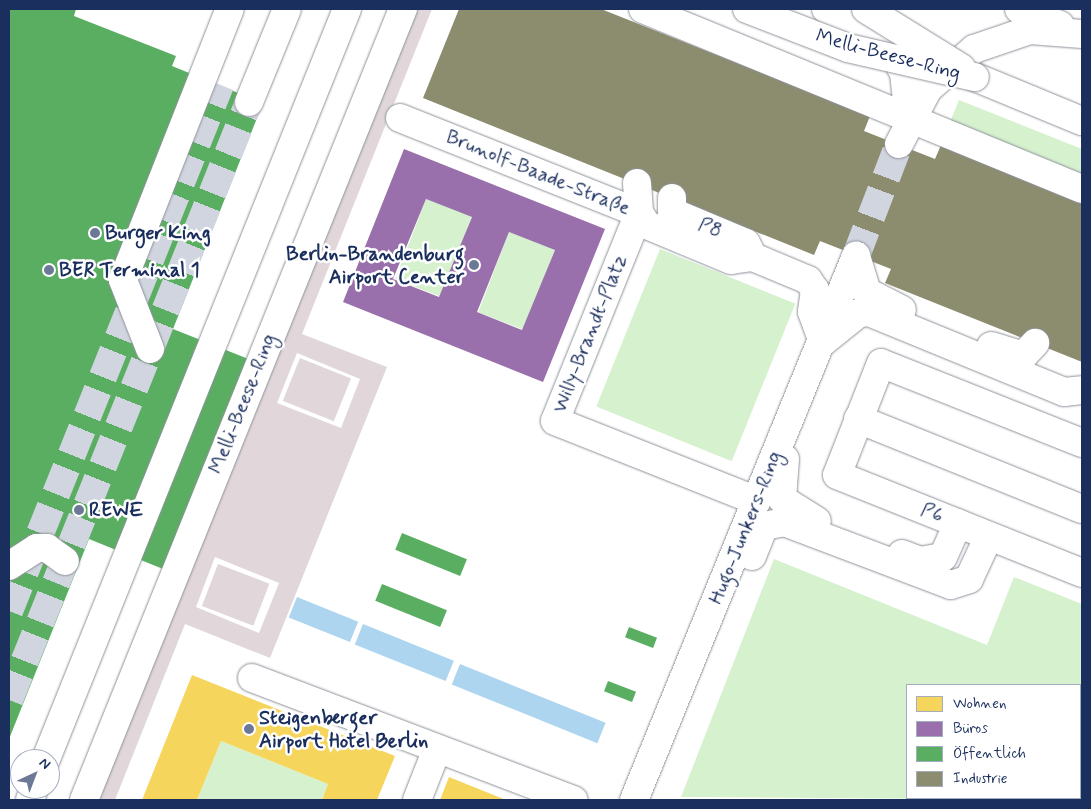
<!DOCTYPE html>
<html>
<head>
<meta charset="utf-8">
<style>
  body { margin:0 }
  #map { position:relative; width:1091px; height:809px; overflow:hidden; background:#fff; font-family:Mynerve,sans-serif }
  div>[style] { position:absolute }
  [style*='--x'] { left:calc(var(--x)*1px); top:calc(var(--y)*1px); width:calc(var(--w)*1px); rotate:calc(var(--a)*1deg) }
  .green>* { inset:0; background:#d5f1ce; transform-origin:0 0 }
  .water>* { inset:0; background:#add5f0; transform-origin:0 0 }
  .homes>* { inset:0; background:#f6d55c }
  .offices>* { inset:0; background:#9970ab }
  .public>* { inset:0; background:#5aae61; transform-origin:0 0 }
  .industry>* { inset:0; background:#8c8c6e }
  .building>* { inset:0; background:#e1d7db; transform-origin:0 0 }
  .minor-tunnel>* { height:28px; margin-top:-14px; transform-origin:0; background:repeating-linear-gradient(90deg,#d1d5df 0 28px,transparent 0 42px) }
  .roads { filter:drop-shadow(0 0 1px #8e929a) drop-shadow(0 0 1px #8e929a) }
  .minor>* { height:28px; margin:-14px; padding:0 14px; transform-origin:14px; border-radius:14px; background:#fff }
  .bridges { filter:drop-shadow(0 0 1px #8e929a) drop-shadow(0 0 1px #8e929a) }
  .minor-bridge>* { height:28px; margin:-14px; padding:0 14px; transform-origin:14px; border-radius:14px; background:#fff }
  .dots>* { width:14px; height:14px; translate:-50% -50%; box-sizing:border-box; border:2px solid #fff; border-radius:50% }
  span { translate:-50% -50%; white-space:nowrap; text-align:center; line-height:1.15; -webkit-text-stroke:5px #fff; paint-order:stroke }
  .street-label { font-size:20px; color:#1b2f5e }
  .poi-label { font-size:20px; color:#1b2f5e; font-weight:700 }
  .left { translate:0 -50%; text-align:left }
  .right { translate:-100% -50%; text-align:right }
  .frame { position:absolute; inset:0; border:10px solid #1b2f5e; pointer-events:none }
  .legend { position:absolute; left:906px; top:684px; width:175px; height:115px; box-sizing:border-box; background:#fff; border:1px solid #a4acbf; margin:0; padding:6px 9px; list-style:none; font-size:15px; color:#1b2f5e }
  .legend li { display:flex; align-items:center; gap:10px; height:25px }
  .legend b { width:25px; border:1px solid #a4acbf }
  .north { position:absolute; left:10px; top:749px; width:50px; height:50px; box-sizing:border-box; background:#fff; border:1px solid #a4acbf; border-radius:50%; rotate:43deg; font-size:14px; font-weight:700; line-height:20px; text-align:center; color:#1b2f5e }
  .north::after { content:''; display:block; margin:auto; width:18px; height:22px; background:#6b7896; clip-path:polygon(50% 0,100% 100%,50% 72%,0 100%) }
</style>
</head>
<body>
<div id="map">
  <div class="green">
    <div style="clip-path:polygon(959px 100px,1082px 149px,1082px 199px,942px 142px)"></div>
    <div style="left:426px;top:199px;width:49px;height:86px;rotate:21deg"></div>
    <div style="left:509px;top:232px;width:49px;height:86px;rotate:21deg"></div>
    <div style="left:660px;top:249px;width:146px;height:170px;rotate:22deg"></div>
    <div style="clip-path:polygon(evenodd,774px 559px,987px 645px,1014px 577px,1082px 604px,1082px 800px,681px 797px,774px 559px,1080px 685px,1080px 798px,907px 798px,907px 685px,1080px 685px)"></div>
    <div style="clip-path:polygon(221px 741px,328px 784px,322px 800px,197px 800px)"></div>
  </div>
  <div class="water">
    <div style="left:297px;top:597px;width:66px;height:22px;rotate:22deg"></div>
    <div style="left:363px;top:624px;width:98px;height:22px;rotate:22deg"></div>
    <div style="left:460px;top:664px;width:157px;height:22px;rotate:22deg"></div>
  </div>
  <div class="homes">
    <div style="clip-path:polygon(192px 675px,395px 756px,377px 800px,322px 800px,328px 784px,221px 741px,197px 800px,142px 800px)"></div>
    <div style="clip-path:polygon(449px 777px,506px 800px,440px 800px)"></div>
  </div>
  <div class="offices">
    <div style="clip-path:polygon(evenodd,404px 149px,605px 229px,543px 382px,343px 302px,404px 149px,426px 199px,472px 217px,439px 297px,393px 279px,426px 199px,404px 149px,509px 232px,555px 250px,522px 330px,477px 312px,509px 232px)"></div>
  </div>
  <div class="public">
    <div style="clip-path:polygon(9px 9px,76px 9px,74px 16px,176px 56px,172px 66px,263px 103px,173px 329px,286px 374px,200px 584px,89px 539px,9px 739px)"></div>
    <div style="left:402px;top:533px;width:70px;height:18px;rotate:22deg"></div>
    <div style="left:382px;top:584px;width:70px;height:18px;rotate:22deg"></div>
    <div style="left:629px;top:627px;width:30px;height:11px;rotate:21deg"></div>
    <div style="left:608px;top:681px;width:30px;height:11px;rotate:21deg"></div>
  </div>
  <div class="industry">
    <div style="clip-path:polygon(459px 9px,601px 9px,870px 116px,864px 131px,935px 159px,941px 145px,1082px 202px,1082px 362px,885px 283px,891px 269px,820px 241px,814px 255px,423px 98px)"></div>
  </div>
  <div class="building">
    <div style="clip-path:polygon(evenodd,415px 9px,432px 9px,302px 334px,387px 367px,270px 658px,185px 624px,115px 800px,97px 800px,415px 9px,297px 353px,360px 379px,341px 428px,277px 403px,297px 353px,415px 9px,215px 557px,279px 583px,259px 633px,196px 607px,215px 557px)"></div>
    <div style="left:300px;top:358px;width:55px;height:46px;rotate:22deg"></div>
    <div style="left:218px;top:564px;width:55px;height:45px;rotate:21deg"></div>
  </div>
  <div class="minor-tunnel">
    <div style="--x:856;--y:256;--w:120;--a:-69"></div>
    <div style="--x:9;--y:611;--w:567;--a:-68.14"></div>
    <div style="--x:9;--y:700;--w:644;--a:-68.13"></div>
  </div>
  <div class="roads">
    <div class="minor">
      <div style="--x:643;--y:9;--w:474;--a:22.3"></div>
      <div style="--x:826;--y:9;--w:74;--a:31.1"></div>
      <div style="--x:889;--y:47;--w:30;--a:60"></div>
      <div style="--x:904;--y:73;--w:46;--a:83.8"></div>
      <div style="--x:1019;--y:9;--w:44;--a:21.3"></div>
      <div style="--x:975;--y:77;--w:116;--a:22.4"></div>
      <div style="--x:249;--y:102;--w:100;--a:-67.8"></div>
      <div style="--x:400;--y:118;--w:257;--a:21.7"></div>
      <div style="--x:639;--y:213;--w:14;--a:56"></div>
      <div style="--x:647;--y:225;--w:91;--a:22.6"></div>
      <div style="--x:731;--y:260;--w:22;--a:-8"></div>
      <div style="--x:753;--y:257;--w:60;--a:22.7"></div>
      <div style="--x:808;--y:280;--w:12;--a:55"></div>
      <div style="--x:815;--y:290;--w:22;--a:98"></div>
      <div style="--x:812;--y:312;--w:32;--a:70"></div>
      <div style="--x:899;--y:144;--w:62;--a:-62.2"></div>
      <div style="--x:928;--y:89;--w:61;--a:-41"></div>
      <div style="--x:974;--y:49;--w:59;--a:-18.7"></div>
      <div style="--x:1030;--y:30;--w:52;--a:4.4"></div>
      <div style="--x:637;--y:183;--w:30;--a:86"></div>
      <div style="--x:672;--y:198;--w:14;--a:90"></div>
      <div style="--x:672;--y:212;--w:80;--a:22.7"></div>
      <div style="--x:746;--y:243;--w:16;--a:63"></div>
      <div style="--x:639;--y:213;--w:224;--a:112"></div>
      <div style="--x:555;--y:421;--w:217;--a:21.6"></div>
      <div style="--x:856;--y:256;--w:38;--a:73"></div>
      <div style="--x:867;--y:292;--w:39;--a:27"></div>
      <div style="--x:824;--y:341;--w:45;--a:-38.7"></div>
      <div style="--x:859;--y:313;--w:10;--a:-6"></div>
      <div style="--x:869;--y:312;--w:211;--a:22.3"></div>
      <div style="--x:1064;--y:392;--w:18;--a:-6"></div>
      <div style="--x:991;--y:346;--w:34;--a:17"></div>
      <div style="--x:1023;--y:356;--w:18;--a:-47"></div>
      <div style="--x:150;--y:349;--w:74;--a:-111.4"></div>
      <div style="--x:123;--y:280;--w:291;--a:-68.5"></div>
      <div style="--x:858;--y:419;--w:241;--a:21.9"></div>
      <div style="--x:1082;--y:443;--w:216;--a:-158.3"></div>
      <div style="--x:881;--y:363;--w:120;--a:111.4"></div>
      <div style="--x:837;--y:475;--w:264;--a:21.8"></div>
      <div style="--x:785;--y:459;--w:40;--a:94.3"></div>
      <div style="--x:782;--y:499;--w:41;--a:32.2"></div>
      <div style="--x:902;--y:554;--w:19;--a:21"></div>
      <div style="--x:920;--y:561;--w:23;--a:-10"></div>
      <div style="--x:943;--y:557;--w:37;--a:-66"></div>
      <div style="--x:752;--y:556;--w:32;--a:-68"></div>
      <div style="--x:764;--y:526;--w:20;--a:-11"></div>
      <div style="--x:784;--y:522;--w:178;--a:20.7"></div>
      <div style="--x:951;--y:585;--w:19;--a:-18"></div>
      <div style="--x:969;--y:579;--w:47;--a:-65.1"></div>
      <div style="--x:9;--y:566;--w:33;--a:-33"></div>
      <div style="--x:37;--y:548;--w:10;--a:0"></div>
      <div style="--x:47;--y:548;--w:22;--a:36"></div>
      <div style="--x:252;--y:678;--w:344;--a:20.8"></div>
      <div style="--x:46;--y:759;--w:808;--a:-68.13"></div>
      <div style="--x:30;--y:800;--w:12;--a:-70"></div>
      <div style="--x:84;--y:800;--w:853;--a:-68.04"></div>
      <div style="--x:417;--y:800;--w:55;--a:-68.6"></div>
      <div style="--x:634;--y:800;--w:588;--a:-67.8"></div>
    </div>
  </div>
  <div class="bridges">
    <div class="minor-bridge">
      <div style="--x:747;--y:9;--w:108;--a:21.1"></div>
      <div style="--x:848;--y:48;--w:130;--a:12.9"></div>
      <div style="--x:866;--y:9;--w:112;--a:31.8"></div>
    </div>
  </div>
  <div class="dots">
    <div style="left:95px;top:233px;background:#6b7896"></div>
    <div style="left:474px;top:265px;background:#6b7896"></div>
    <div style="left:49px;top:270px;background:#6b7896"></div>
    <div style="left:79px;top:510px;background:#6b7896"></div>
    <div style="left:249px;top:729px;background:#6b7896"></div>
  </div>
  <div class="street-label">
    <span style="left:888px;top:55px;rotate:15deg">Melli-Beese-Ring</span>
    <span style="left:538px;top:173px;rotate:22deg">Brunolf-Baade-Straße</span>
    <span style="left:710px;top:228px;rotate:23deg">P8</span>
    <span style="left:590px;top:334px;rotate:-68deg">Willy-Brandt-Platz</span>
    <span style="left:243px;top:404px;rotate:-68deg">Melli-Beese-Ring</span>
    <span style="left:932px;top:513px;rotate:22deg">P6</span>
    <span style="left:746px;top:528px;rotate:-68deg">Hugo-Junkers-Ring</span>
  </div>
  <div class="poi-label">
    <span class="left" style="left:105px;top:233px">Burger King</span>
    <span class="right" style="left:464px;top:266px">Berlin-Brandenburg<br>Airport Center</span>
    <span class="left" style="left:59px;top:270px">BER Terminal 1</span>
    <span class="left" style="left:89px;top:510px">REWE</span>
    <span class="left" style="left:259px;top:730px">Steigenberger<br>Airport Hotel Berlin</span>
  </div>
  <div class="frame"></div>
  <ul class="legend">
  <li><b style="height:14px;background:#f6d55c"></b>Wohnen</li>
  <li><b style="height:14px;background:#9970ab"></b>Büros</li>
  <li><b style="height:14px;background:#5aae61"></b>Öffentlich</li>
  <li><b style="height:14px;background:#8c8c6e"></b>Industrie</li>
  </ul>
  <div class="north">N</div>
</div>
</body>
</html>
